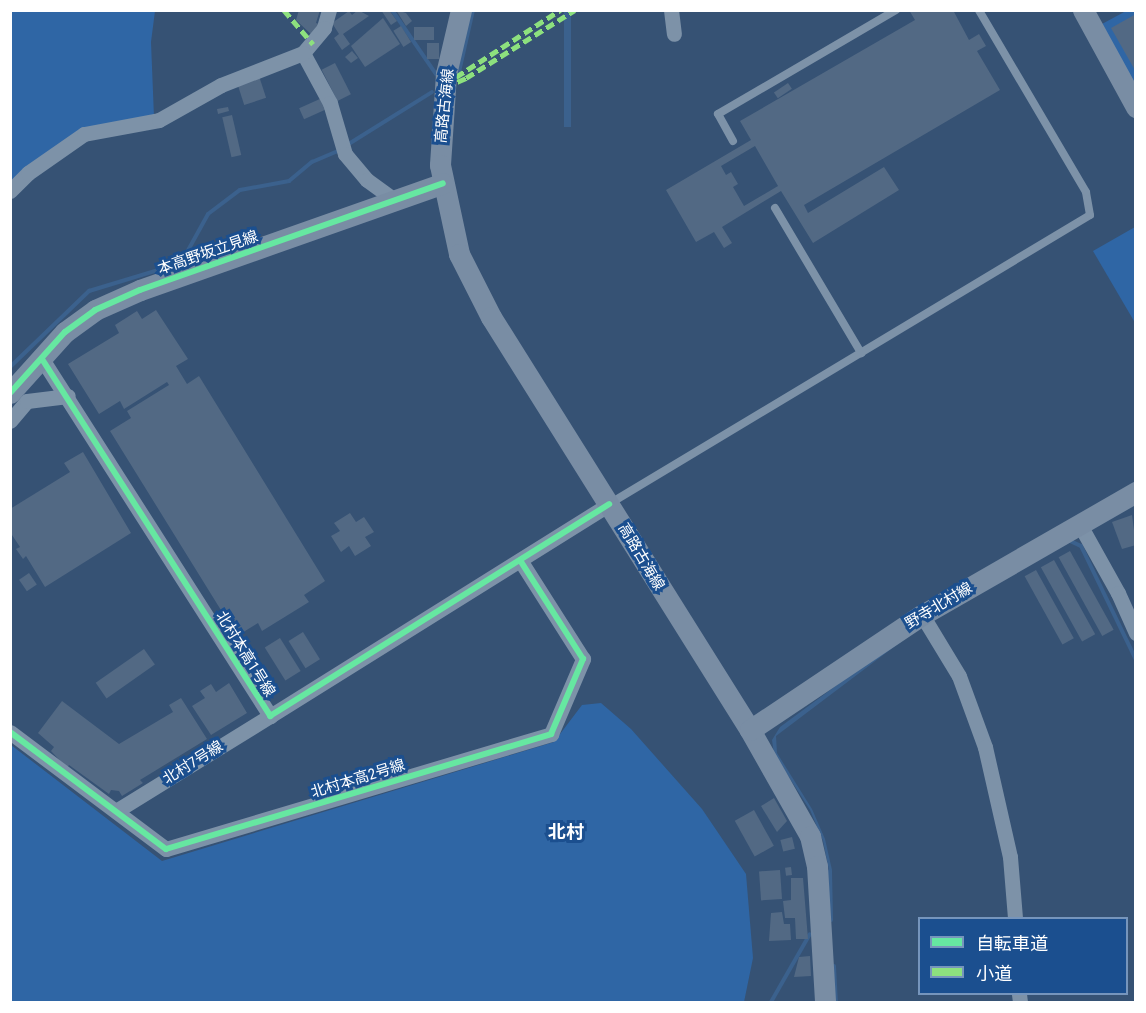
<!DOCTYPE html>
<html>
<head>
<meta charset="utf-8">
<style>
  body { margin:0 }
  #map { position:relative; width:1146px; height:1013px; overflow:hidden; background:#365274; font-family:"Roboto Condensed","Noto Sans JP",sans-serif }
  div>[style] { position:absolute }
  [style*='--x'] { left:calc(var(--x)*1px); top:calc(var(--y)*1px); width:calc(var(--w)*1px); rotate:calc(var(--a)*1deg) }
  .green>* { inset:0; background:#2f66a5 }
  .water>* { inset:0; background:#3b618d; transform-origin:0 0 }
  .stream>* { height:4px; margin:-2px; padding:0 2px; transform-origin:2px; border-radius:2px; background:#3b618d }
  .building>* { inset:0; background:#526984; transform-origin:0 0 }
  .lane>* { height:8px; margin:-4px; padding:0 4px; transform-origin:4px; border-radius:4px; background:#7d92a8 }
  .street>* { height:15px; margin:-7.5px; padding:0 7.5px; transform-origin:7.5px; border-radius:7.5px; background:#7d92a8 }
  .secondary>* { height:21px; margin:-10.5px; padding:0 10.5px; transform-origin:10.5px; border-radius:10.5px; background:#798da4 }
  .quiet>* { height:4.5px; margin-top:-2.25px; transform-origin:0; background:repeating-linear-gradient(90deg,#8de07e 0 9px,transparent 0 13.5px) }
  .cycleway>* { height:6px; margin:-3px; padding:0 3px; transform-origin:3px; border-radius:3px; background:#66e7a1 }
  span { translate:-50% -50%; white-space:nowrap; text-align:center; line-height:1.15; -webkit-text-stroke:6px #1b4f8f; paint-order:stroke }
  .street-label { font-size:15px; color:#fff }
  .quarter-label { font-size:18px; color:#fff; font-weight:700 }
  .frame { position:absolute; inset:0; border:12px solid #fff; pointer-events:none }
  .legend { position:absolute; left:918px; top:917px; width:210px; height:78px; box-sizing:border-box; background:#1b4f8f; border:2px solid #7695bc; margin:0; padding:8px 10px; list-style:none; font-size:18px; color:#fff }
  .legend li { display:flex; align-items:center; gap:12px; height:30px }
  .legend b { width:30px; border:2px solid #7695bc }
</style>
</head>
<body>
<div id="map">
  <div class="green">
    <div style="clip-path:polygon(11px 11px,155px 11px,151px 42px,154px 117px,94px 129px,11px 187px)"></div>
    <div style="clip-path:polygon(1126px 11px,1135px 11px,1135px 87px,1102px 24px)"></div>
    <div style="clip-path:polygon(1135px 227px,1136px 320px,1134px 321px,1093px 251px)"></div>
    <div style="clip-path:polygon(601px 703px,631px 729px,702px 809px,746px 874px,753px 958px,744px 1002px,11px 1002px,11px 745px,162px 861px,554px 742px,582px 705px)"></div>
  </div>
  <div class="water">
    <div style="left:564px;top:11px;width:7px;height:116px"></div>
    <div style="clip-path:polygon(913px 629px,915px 631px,776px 736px,777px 753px,812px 809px,825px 839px,832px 870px,830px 875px,823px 841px,810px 810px,774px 754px,772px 740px,780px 727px)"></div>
  </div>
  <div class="stream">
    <div style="--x:392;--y:10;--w:78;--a:55.5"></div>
    <div style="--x:459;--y:72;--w:64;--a:-77.3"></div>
    <div style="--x:347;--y:145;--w:100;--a:-31.9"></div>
    <div style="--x:10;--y:367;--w:110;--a:-43.9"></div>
    <div style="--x:89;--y:291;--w:96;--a:-16.9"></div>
    <div style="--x:181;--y:263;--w:56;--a:-61.1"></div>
    <div style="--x:208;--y:214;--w:40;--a:-37"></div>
    <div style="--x:240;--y:190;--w:50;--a:-10.4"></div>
    <div style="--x:289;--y:181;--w:30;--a:-40"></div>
    <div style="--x:312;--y:162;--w:30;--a:-23"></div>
    <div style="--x:1068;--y:540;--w:14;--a:25"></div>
    <div style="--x:1081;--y:546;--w:127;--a:64.2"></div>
    <div style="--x:830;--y:871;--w:49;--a:88.8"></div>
    <div style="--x:834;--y:966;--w:36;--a:87"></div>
    <div style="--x:771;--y:1002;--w:78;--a:-60.2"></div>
  </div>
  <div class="building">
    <div style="clip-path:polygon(299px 10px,320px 10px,316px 23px,322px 25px,315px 38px,296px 20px)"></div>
    <div style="clip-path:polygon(358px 10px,369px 16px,343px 34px,350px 44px,342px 50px,334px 38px,339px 34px,332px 23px,349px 11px,352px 15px)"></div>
    <div style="clip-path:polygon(381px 10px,389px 10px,397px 21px,391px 25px)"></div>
    <div style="clip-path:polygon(396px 10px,406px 13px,412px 21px,406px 26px)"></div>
    <div style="clip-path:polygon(evenodd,909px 10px,953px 10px,969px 40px,979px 34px,986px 46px,977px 51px,1000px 90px,804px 205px,808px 213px,884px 167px,899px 190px,813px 243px,781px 191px,722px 227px,732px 243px,724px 248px,714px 232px,696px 242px,666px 190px,751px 140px,740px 121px,915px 20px,909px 10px,755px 146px,778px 186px,744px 206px,733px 187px,738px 184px,731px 172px,726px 175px,721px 166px,755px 146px)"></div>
    <div style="clip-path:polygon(1136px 14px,1136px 72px,1111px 28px)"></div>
    <div style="clip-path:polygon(383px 18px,400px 44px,365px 67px,351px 46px)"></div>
    <div style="left:401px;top:26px;width:19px;height:9px;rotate:58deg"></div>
    <div style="left:434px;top:27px;width:13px;height:20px;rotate:90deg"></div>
    <div style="left:427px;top:43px;width:12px;height:16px"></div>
    <div style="clip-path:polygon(352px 51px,358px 58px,351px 63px,345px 57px)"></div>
    <div style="left:335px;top:63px;width:35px;height:15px;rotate:63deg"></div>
    <div style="left:259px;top:76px;width:23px;height:23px;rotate:72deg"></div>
    <div style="left:788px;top:83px;width:7px;height:17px;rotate:56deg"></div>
    <div style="left:322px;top:98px;width:12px;height:25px;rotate:66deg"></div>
    <div style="clip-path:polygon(228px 107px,229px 111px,218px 114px,217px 109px)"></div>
    <div style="left:232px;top:115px;width:41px;height:10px;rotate:77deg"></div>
    <div style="clip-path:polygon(156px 310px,188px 359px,176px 366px,187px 384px,199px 376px,325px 581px,304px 595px,309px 602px,262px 631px,258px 623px,237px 636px,110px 431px,131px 418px,127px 411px,169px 385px,167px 382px,124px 409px,120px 401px,99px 414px,68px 364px,119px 333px,115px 325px,137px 311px,142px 319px)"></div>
    <div style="clip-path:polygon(83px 452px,131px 533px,45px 587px,26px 556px,23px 559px,16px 549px,20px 547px,10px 532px,10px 509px,70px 472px,64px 463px)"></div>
    <div style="clip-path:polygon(350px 513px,356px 522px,364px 517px,374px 532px,365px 537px,371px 546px,355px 556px,349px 546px,341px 552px,331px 536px,340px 531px,334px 523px)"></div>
    <div style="clip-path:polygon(1132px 515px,1136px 545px,1122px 549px,1112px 522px)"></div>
    <div style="left:1070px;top:551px;width:90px;height:13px;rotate:61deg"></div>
    <div style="left:1054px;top:560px;width:85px;height:15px;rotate:61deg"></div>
    <div style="left:1036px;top:570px;width:78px;height:13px;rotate:61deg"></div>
    <div style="left:29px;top:573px;width:14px;height:12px;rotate:56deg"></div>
    <div style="left:303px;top:632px;width:32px;height:17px;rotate:58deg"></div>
    <div style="left:280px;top:638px;width:39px;height:18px;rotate:58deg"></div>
    <div style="left:144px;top:649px;width:19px;height:59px;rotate:55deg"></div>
    <div style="clip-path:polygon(229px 683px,247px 713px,211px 735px,192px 706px,205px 698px,200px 691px,211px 684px,216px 692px)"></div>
    <div style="clip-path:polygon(181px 698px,207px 739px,140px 780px,143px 783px,122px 796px,119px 791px,111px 790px,109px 794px,69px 765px,67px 768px,51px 751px,54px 747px,38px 733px,62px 701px,119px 744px,173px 712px,169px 705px)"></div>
    <div style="clip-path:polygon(774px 798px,787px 821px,777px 832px,761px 806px)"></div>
    <div style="left:754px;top:810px;width:41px;height:22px;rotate:61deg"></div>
    <div style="left:792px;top:837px;width:12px;height:12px;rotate:76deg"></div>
    <div style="left:791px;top:867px;width:8px;height:6px;rotate:83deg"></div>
    <div style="left:780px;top:870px;width:29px;height:21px;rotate:86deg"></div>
    <div style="clip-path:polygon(791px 878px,803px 878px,808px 939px,796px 939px,795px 918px,785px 918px,783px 901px,791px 900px)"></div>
    <div style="clip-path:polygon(782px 912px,784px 924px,790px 924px,791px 940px,769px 941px,771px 913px)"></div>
    <div style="clip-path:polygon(810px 956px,811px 976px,794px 977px,799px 957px)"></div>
  </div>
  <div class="lane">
    <div style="--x:733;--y:141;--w:31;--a:-119"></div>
    <div style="--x:718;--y:114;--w:206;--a:-30.3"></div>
    <div style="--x:775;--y:208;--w:169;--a:59.3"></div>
    <div style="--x:609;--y:504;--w:561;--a:-31"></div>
    <div style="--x:1090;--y:215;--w:23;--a:-100"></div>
    <div style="--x:1086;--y:192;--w:211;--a:-120.5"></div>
  </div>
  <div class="street">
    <div style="--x:329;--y:10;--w:19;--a:106"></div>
    <div style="--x:324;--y:28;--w:33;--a:130"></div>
    <div style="--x:303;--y:53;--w:57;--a:61.6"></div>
    <div style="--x:330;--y:103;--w:53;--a:73.6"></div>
    <div style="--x:345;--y:154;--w:34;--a:50"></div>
    <div style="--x:367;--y:180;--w:34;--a:36"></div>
    <div style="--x:671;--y:10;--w:24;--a:83"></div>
    <div style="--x:10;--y:191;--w:25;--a:-45"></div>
    <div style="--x:28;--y:173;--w:68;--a:-34.9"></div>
    <div style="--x:84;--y:134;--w:76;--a:-10.6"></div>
    <div style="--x:159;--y:120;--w:71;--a:-29.4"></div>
    <div style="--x:221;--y:85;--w:88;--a:-21.3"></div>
    <div style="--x:42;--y:359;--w:424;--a:57.4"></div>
    <div style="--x:270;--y:716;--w:400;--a:-32"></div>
    <div style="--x:10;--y:421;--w:26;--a:-50"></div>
    <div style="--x:27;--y:401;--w:41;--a:-7"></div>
    <div style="--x:1080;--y:525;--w:78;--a:60.8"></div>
    <div style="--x:1118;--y:593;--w:44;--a:65.8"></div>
    <div style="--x:922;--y:615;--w:71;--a:58.8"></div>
    <div style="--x:959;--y:676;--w:76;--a:69.9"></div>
    <div style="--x:985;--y:747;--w:113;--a:77.2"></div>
    <div style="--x:1010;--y:857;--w:61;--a:85.3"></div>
    <div style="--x:10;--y:732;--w:195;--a:36.9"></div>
    <div style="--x:166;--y:849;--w:402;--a:-16.6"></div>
    <div style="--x:551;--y:734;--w:82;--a:-66.9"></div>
    <div style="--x:583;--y:659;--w:117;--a:-122.5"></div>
    <div style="--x:116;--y:811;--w:181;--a:-31.7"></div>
    <div style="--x:1019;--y:994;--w:8;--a:83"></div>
  </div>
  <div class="secondary">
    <div style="--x:461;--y:10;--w:66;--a:103.2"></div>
    <div style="--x:446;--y:74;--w:91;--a:93.8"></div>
    <div style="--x:440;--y:165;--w:91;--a:77.9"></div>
    <div style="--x:459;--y:254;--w:71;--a:63.1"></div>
    <div style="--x:491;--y:317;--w:487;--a:57.9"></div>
    <div style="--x:750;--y:730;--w:122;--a:60.5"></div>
    <div style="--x:810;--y:836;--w:31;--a:77"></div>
    <div style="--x:817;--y:866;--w:136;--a:86.6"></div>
    <div style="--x:1083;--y:10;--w:111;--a:61.3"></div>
    <div style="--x:10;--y:393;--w:82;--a:-48"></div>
    <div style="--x:65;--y:332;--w:37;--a:-36"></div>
    <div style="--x:95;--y:310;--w:49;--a:-24"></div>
    <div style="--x:140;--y:290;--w:321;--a:-19.4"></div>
    <div style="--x:750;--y:730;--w:207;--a:-33.8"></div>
    <div style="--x:922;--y:615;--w:247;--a:-29.9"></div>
  </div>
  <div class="quiet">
    <div style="--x:284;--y:10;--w:45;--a:49.5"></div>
    <div style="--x:456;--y:77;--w:124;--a:-32.8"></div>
    <div style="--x:445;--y:87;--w:23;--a:-23"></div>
    <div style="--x:466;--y:78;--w:128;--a:-32"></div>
  </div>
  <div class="cycleway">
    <div style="--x:42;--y:359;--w:424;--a:57.4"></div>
    <div style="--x:270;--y:716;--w:400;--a:-32"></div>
    <div style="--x:10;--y:393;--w:82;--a:-48"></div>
    <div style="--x:65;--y:332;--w:37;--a:-36"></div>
    <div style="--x:95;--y:310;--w:49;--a:-24"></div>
    <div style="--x:140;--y:290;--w:321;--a:-19.4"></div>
    <div style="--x:10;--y:732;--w:195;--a:36.9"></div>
    <div style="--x:166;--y:849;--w:402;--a:-16.6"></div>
    <div style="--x:551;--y:734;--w:82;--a:-66.9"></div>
    <div style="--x:583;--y:659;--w:117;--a:-122.5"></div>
  </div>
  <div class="street-label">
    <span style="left:445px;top:106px;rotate:-84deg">高路古海線</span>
    <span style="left:208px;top:253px;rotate:-19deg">本高野坂立見線</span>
    <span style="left:641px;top:557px;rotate:59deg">高路古海線</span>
    <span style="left:939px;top:606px;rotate:-31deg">野寺北村線</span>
    <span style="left:245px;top:654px;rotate:58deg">北村本高1号線</span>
    <span style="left:193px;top:763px;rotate:-32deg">北村7号線</span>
    <span style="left:358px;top:779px;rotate:-17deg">北村本高2号線</span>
  </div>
  <div class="quarter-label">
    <span style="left:566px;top:832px">北村</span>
  </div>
  <div class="frame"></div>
  <ul class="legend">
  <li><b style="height:8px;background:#66e7a1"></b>自転車道</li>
  <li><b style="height:8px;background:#8de07e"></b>小道</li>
  </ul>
</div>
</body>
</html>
